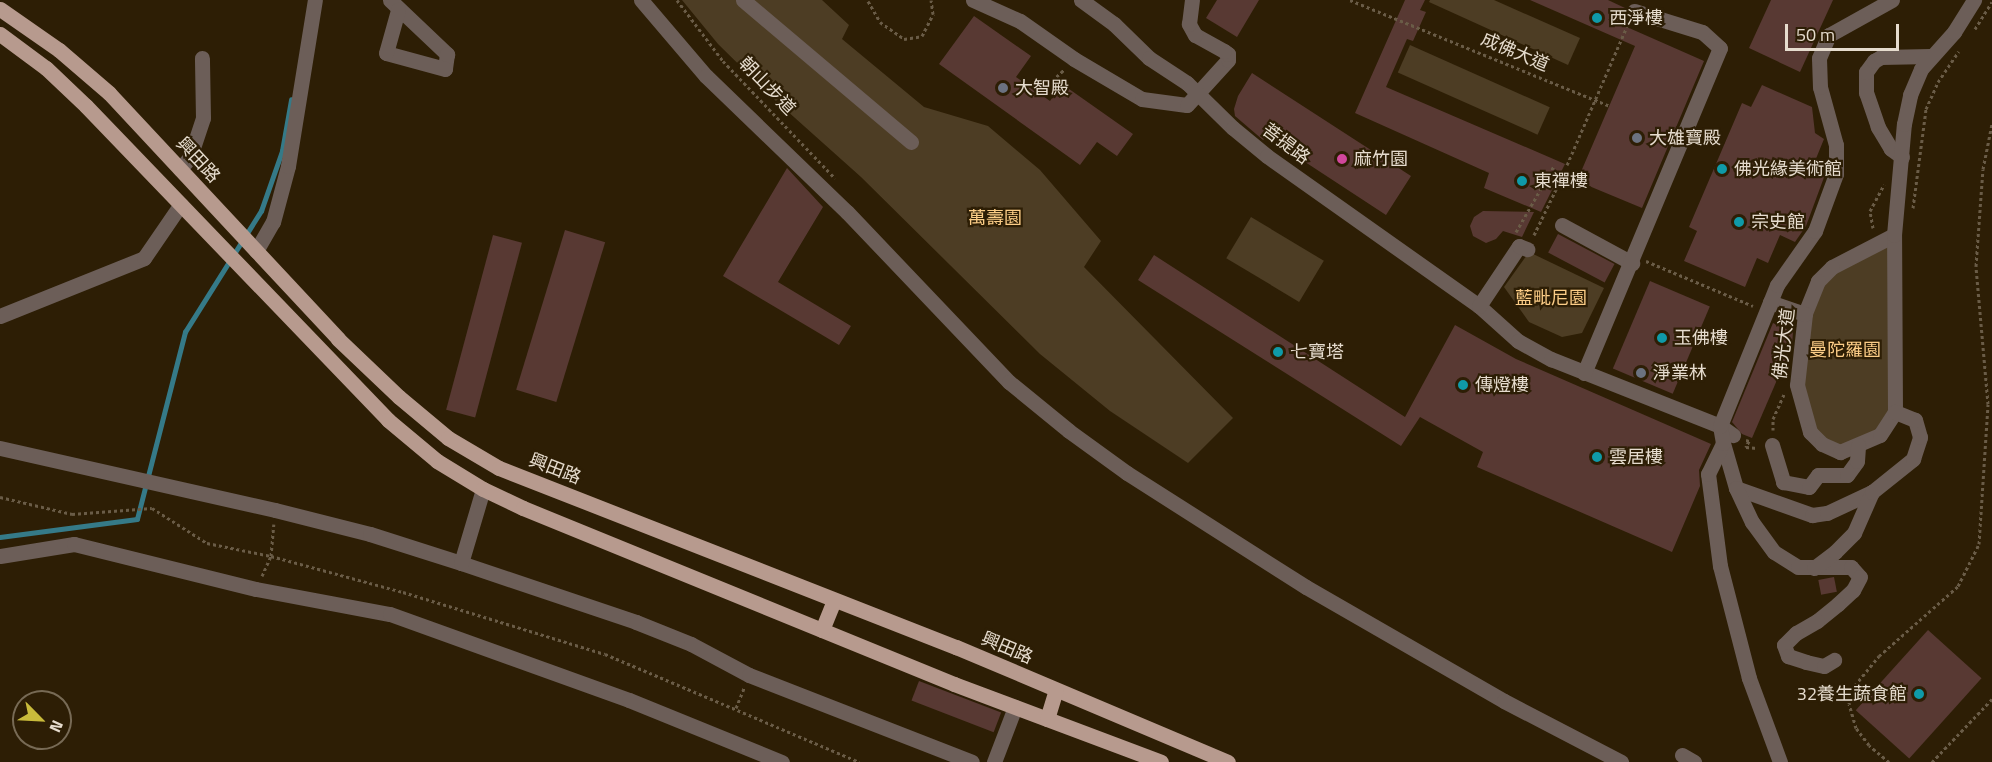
<!DOCTYPE html>
<html>
<head>
<meta charset="utf-8">
<style>
  body { margin:0 }
  #map { position:relative; width:1992px; height:762px; overflow:hidden; background:#2d1e05; font-family:"Titillium Web","Noto Sans TC",sans-serif }
  div>[style] { position:absolute }
  [style*='--x'] { left:calc(var(--x)*1px); top:calc(var(--y)*1px); width:calc(var(--w)*1px); rotate:calc(var(--a)*1deg) }
  .green>* { inset:0; background:#4d3d24; transform-origin:0 0 }
  .stream>* { height:4.5px; margin:-2.25px; padding:0 2.25px; transform-origin:2.25px; border-radius:2.25px; background:#357a88 }
  .building>* { inset:0; background:#583933; transform-origin:0 0 }
  .path>* { height:3px; margin-top:-1.5px; transform-origin:0; background:repeating-linear-gradient(90deg,#6a5c47 0 3px,transparent 0 6px) }
  .minor>* { height:15px; margin:-7.5px; padding:0 7.5px; transform-origin:7.5px; border-radius:7.5px; background:#6c5e58 }
  .major>* { height:15px; margin:-7.5px; padding:0 7.5px; transform-origin:7.5px; border-radius:7.5px; background:#b79a8e }
  .dots>* { width:16px; height:16px; translate:-50% -50%; box-sizing:border-box; border:3px solid #2d1e05; border-radius:50% }
  span { translate:-50% -50%; white-space:nowrap; text-align:center; line-height:1.15; -webkit-text-stroke:4.5px #2d1e05; paint-order:stroke }
  .poi-label { font-size:18px; color:#e6dcce }
  .left { translate:0 -50%; text-align:left }
  .right { translate:-100% -50%; text-align:right }
  .street-label { font-size:18px; color:#e6dcce }
  .park-label { font-size:18px; color:#fccd87 }
  .north { position:absolute; left:12px; top:690px; width:60px; height:60px; box-sizing:border-box; background:#2d1e05; border:2px solid #776a55; border-radius:50%; rotate:114deg; font-size:16px; font-weight:700; line-height:24px; text-align:center; color:#e6dcce }
  .north::after { content:''; display:block; margin:auto; width:21px; height:27px; background:#c9bb3b; clip-path:polygon(50% 0,100% 100%,50% 72%,0 100%) }
  .scale { position:absolute; left:1785px; top:24px; width:114px; height:27px; box-sizing:border-box; border:3px solid #e6dcce; border-top:0; padding-left:8px; font-size:18px; line-height:21px; white-space:nowrap; color:#e6dcce; -webkit-text-stroke:4px #2d1e05; paint-order:stroke }
</style>
</head>
<body>
<div id="map">
  <div class="green">
    <div style="clip-path:polygon(682px 0,822px 0,849px 25px,842px 39px,924px 107px,988px 126px,1040px 170px,1101px 241px,1084px 267px,1233px 418px,1188px 463px,1110px 411px,1040px 354px,861px 177px,776px 101px,718px 44px)"></div>
    <div style="clip-path:polygon(1430px 0,1494px 0,1580px 38px,1568px 65px,1429px 2px)"></div>
    <div style="left:1410px;top:45px;width:153px;height:30px;rotate:24deg"></div>
    <div style="left:1251px;top:217px;width:85px;height:48px;rotate:31deg"></div>
    <div style="clip-path:polygon(1892px 239px,1892px 413px,1879px 433px,1840px 449px,1812px 431px,1796px 359px,1827px 265px)"></div>
    <div style="clip-path:polygon(1529px 252px,1604px 288px,1582px 333px,1562px 337px,1529px 322px,1504px 287px)"></div>
  </div>
  <div class="stream">
    <div style="--x:0;--y:537;--w:138;--a:-7.5"></div>
    <div style="--x:137;--y:519;--w:193;--a:-75.6"></div>
    <div style="--x:185;--y:332;--w:143;--a:-57.9"></div>
    <div style="--x:261;--y:211;--w:64;--a:-70.7"></div>
    <div style="--x:282;--y:151;--w:52;--a:-80"></div>
  </div>
  <div class="building">
    <div style="clip-path:polygon(1217px 0,1259px 0,1237px 37px,1206px 18px)"></div>
    <div style="clip-path:polygon(1405px 0,1425px 0,1420px 10px,1426px 12px,1413px 41px,1407px 39px,1386px 87px,1565px 164px,1541px 212px,1484px 188px,1489px 173px,1355px 113px)"></div>
    <div style="clip-path:polygon(1530px 0,1608px 0,1625px 8px,1620px 24px,1704px 61px,1642px 208px,1577px 181px,1635px 46px)"></div>
    <div style="clip-path:polygon(1771px 0,1833px 0,1800px 72px,1749px 48px)"></div>
    <div style="clip-path:polygon(974px 16px,1031px 56px,1016px 77px,1050px 101px,1062px 84px,1133px 134px,1117px 156px,1097px 142px,1080px 165px,939px 64px)"></div>
    <div style="clip-path:polygon(1252px 73px,1411px 176px,1386px 215px,1267px 137px,1263px 140px,1235px 116px,1234px 109px,1238px 96px)"></div>
    <div style="clip-path:polygon(1762px 85px,1812px 107px,1815px 133px,1824px 139px,1813px 166px,1826px 172px,1806px 226px,1795px 242px,1780px 235px,1768px 263px,1757px 258px,1745px 287px,1684px 261px,1697px 231px,1689px 227px,1742px 103px,1751px 107px)"></div>
    <div style="clip-path:polygon(787px 168px,823px 207px,778px 282px,851px 326px,839px 345px,723px 276px)"></div>
    <div style="clip-path:polygon(1483px 211px,1534px 212px,1522px 237px,1503px 231px,1496px 239px,1486px 243px,1473px 236px,1470px 226px,1474px 217px)"></div>
    <div style="left:565px;top:230px;width:42px;height:167px;rotate:17deg"></div>
    <div style="left:1558px;top:234px;width:64px;height:21px;rotate:28deg"></div>
    <div style="left:493px;top:235px;width:30px;height:181px;rotate:15deg"></div>
    <div style="clip-path:polygon(1154px 255px,1405px 417px,1455px 325px,1516px 359px,1711px 444px,1699px 470px,1700px 486px,1672px 552px,1477px 467px,1483px 452px,1420px 417px,1401px 446px,1138px 280px)"></div>
    <div style="left:1650px;top:281px;width:65px;height:95px;rotate:23deg"></div>
    <div style="clip-path:polygon(1773px 323px,1793px 332px,1792px 345px,1752px 438px,1742px 434px,1732px 422px)"></div>
    <div style="left:1834px;top:577px;width:15px;height:16px;rotate:79deg"></div>
    <div style="left:1928px;top:630px;width:72px;height:108px;rotate:42deg"></div>
    <div style="left:919px;top:681px;width:88px;height:21px;rotate:21deg"></div>
  </div>
  <div class="path">
    <div style="--x:677;--y:0;--w:76;--a:53"></div>
    <div style="--x:723;--y:61;--w:162;--a:46.3"></div>
    <div style="--x:1350;--y:0;--w:281;--a:22.2"></div>
    <div style="--x:868;--y:1;--w:24;--a:60"></div>
    <div style="--x:880;--y:22;--w:29;--a:35"></div>
    <div style="--x:904;--y:39;--w:18;--a:-9"></div>
    <div style="--x:922;--y:36;--w:25;--a:-63"></div>
    <div style="--x:933;--y:14;--w:14;--a:-98"></div>
    <div style="--x:1975;--y:29;--w:32;--a:-58"></div>
    <div style="--x:1039;--y:93;--w:35;--a:-43"></div>
    <div style="--x:1567;--y:165;--w:154;--a:-66.6"></div>
    <div style="--x:1913;--y:208;--w:100;--a:-82.5"></div>
    <div style="--x:1926;--y:109;--w:30;--a:-66"></div>
    <div style="--x:1938;--y:82;--w:37;--a:-56"></div>
    <div style="--x:1873;--y:228;--w:17;--a:-100"></div>
    <div style="--x:1870;--y:211;--w:30;--a:-62"></div>
    <div style="--x:1516;--y:232;--w:76;--a:-60.1"></div>
    <div style="--x:1534;--y:235;--w:67;--a:-64.2"></div>
    <div style="--x:1646;--y:261;--w:116;--a:22.8"></div>
    <div style="--x:1773;--y:430;--w:11;--a:-90"></div>
    <div style="--x:1773;--y:419;--w:27;--a:-66"></div>
    <div style="--x:1746;--y:440;--w:3;--a:18"></div>
    <div style="--x:1749;--y:441;--w:7;--a:117"></div>
    <div style="--x:1746;--y:447;--w:11;--a:5"></div>
    <div style="--x:0;--y:497;--w:74;--a:13.3"></div>
    <div style="--x:72;--y:514;--w:80;--a:-4.3"></div>
    <div style="--x:152;--y:508;--w:65;--a:32.5"></div>
    <div style="--x:207;--y:543;--w:65;--a:11.5"></div>
    <div style="--x:271;--y:556;--w:137;--a:15.3"></div>
    <div style="--x:403;--y:592;--w:211;--a:17.1"></div>
    <div style="--x:605;--y:654;--w:276;--a:23"></div>
    <div style="--x:262;--y:576;--w:22;--a:-66"></div>
    <div style="--x:271;--y:556;--w:32;--a:-85"></div>
    <div style="--x:736;--y:708;--w:22;--a:-68"></div>
    <div style="--x:1889;--y:762;--w:26;--a:-140"></div>
    <div style="--x:1869;--y:745;--w:21;--a:-127"></div>
    <div style="--x:1856;--y:728;--w:25;--a:-106"></div>
    <div style="--x:1849;--y:704;--w:14;--a:-82"></div>
    <div style="--x:1851;--y:690;--w:44;--a:-50.5"></div>
    <div style="--x:1879;--y:656;--w:106;--a:-41.5"></div>
    <div style="--x:1958;--y:586;--w:47;--a:-63.4"></div>
    <div style="--x:1979;--y:544;--w:140;--a:-86.3"></div>
    <div style="--x:1988;--y:404;--w:139;--a:-95"></div>
    <div style="--x:1976;--y:266;--w:97;--a:-85.9"></div>
    <div style="--x:1983;--y:169;--w:46;--a:-78.7"></div>
    <div style="--x:1932;--y:762;--w:87;--a:-46.4"></div>
  </div>
  <div class="minor">
    <div style="--x:390;--y:0;--w:79;--a:43.5"></div>
    <div style="--x:447;--y:54;--w:15;--a:98"></div>
    <div style="--x:445;--y:69;--w:61;--a:-164.8"></div>
    <div style="--x:386;--y:53;--w:45;--a:-74.4"></div>
    <div style="--x:641;--y:0;--w:100;--a:49.5"></div>
    <div style="--x:706;--y:76;--w:196;--a:44"></div>
    <div style="--x:847;--y:212;--w:235;--a:46.4"></div>
    <div style="--x:1009;--y:382;--w:77;--a:39.2"></div>
    <div style="--x:1069;--y:431;--w:72;--a:35.9"></div>
    <div style="--x:1127;--y:473;--w:212;--a:32.5"></div>
    <div style="--x:1306;--y:587;--w:228;--a:29.9"></div>
    <div style="--x:1504;--y:701;--w:132;--a:27.5"></div>
    <div style="--x:743;--y:0;--w:220;--a:40.2"></div>
    <div style="--x:973;--y:0;--w:51;--a:24.1"></div>
    <div style="--x:1020;--y:21;--w:66;--a:35.1"></div>
    <div style="--x:1074;--y:59;--w:79;--a:30.5"></div>
    <div style="--x:1142;--y:99;--w:45;--a:7.6"></div>
    <div style="--x:1187;--y:105;--w:61;--a:-47.7"></div>
    <div style="--x:1228;--y:60;--w:6;--a:-90"></div>
    <div style="--x:1228;--y:54;--w:5;--a:-143"></div>
    <div style="--x:1224;--y:51;--w:33;--a:-151"></div>
    <div style="--x:1195;--y:35;--w:13;--a:-119"></div>
    <div style="--x:1189;--y:24;--w:24;--a:-83"></div>
    <div style="--x:1081;--y:0;--w:41;--a:36"></div>
    <div style="--x:1114;--y:24;--w:49;--a:44.2"></div>
    <div style="--x:1149;--y:58;--w:45;--a:33.3"></div>
    <div style="--x:1187;--y:83;--w:64;--a:44.4"></div>
    <div style="--x:1233;--y:128;--w:44;--a:39.5"></div>
    <div style="--x:1267;--y:156;--w:260;--a:35.3"></div>
    <div style="--x:1479;--y:306;--w:52;--a:41.9"></div>
    <div style="--x:1518;--y:341;--w:38;--a:29"></div>
    <div style="--x:1551;--y:359;--w:182;--a:21.6"></div>
    <div style="--x:1720;--y:426;--w:16;--a:35"></div>
    <div style="--x:1902;--y:157;--w:14;--a:-144"></div>
    <div style="--x:1891;--y:149;--w:26;--a:-121"></div>
    <div style="--x:1878;--y:127;--w:36;--a:-109"></div>
    <div style="--x:1866;--y:93;--w:21;--a:-90"></div>
    <div style="--x:1866;--y:72;--w:14;--a:-54"></div>
    <div style="--x:1874;--y:61;--w:8;--a:-30"></div>
    <div style="--x:1881;--y:57;--w:49;--a:-1.2"></div>
    <div style="--x:180;--y:169;--w:16;--a:-50"></div>
    <div style="--x:190;--y:157;--w:41;--a:-71.6"></div>
    <div style="--x:203;--y:118;--w:60;--a:-91"></div>
    <div style="--x:1562;--y:225;--w:80;--a:28.5"></div>
    <div style="--x:1894;--y:235;--w:70;--a:152.7"></div>
    <div style="--x:1832;--y:267;--w:20;--a:135"></div>
    <div style="--x:1818;--y:281;--w:35;--a:112"></div>
    <div style="--x:1805;--y:314;--w:71;--a:96.4"></div>
    <div style="--x:1797;--y:385;--w:49;--a:74.5"></div>
    <div style="--x:1810;--y:432;--w:17;--a:45"></div>
    <div style="--x:1822;--y:444;--w:20;--a:24"></div>
    <div style="--x:1840;--y:452;--w:43;--a:-23"></div>
    <div style="--x:1880;--y:435;--w:27;--a:-57"></div>
    <div style="--x:1895;--y:412;--w:177;--a:-90.3"></div>
    <div style="--x:1894;--y:235;--w:111;--a:-84.9"></div>
    <div style="--x:1904;--y:124;--w:30;--a:-78"></div>
    <div style="--x:1910;--y:95;--w:28;--a:-67"></div>
    <div style="--x:1921;--y:69;--w:50;--a:-48.3"></div>
    <div style="--x:1954;--y:32;--w:38;--a:-58"></div>
    <div style="--x:256;--y:251;--w:34;--a:-60"></div>
    <div style="--x:273;--y:222;--w:58;--a:-75"></div>
    <div style="--x:288;--y:166;--w:168;--a:-80.8"></div>
    <div style="--x:1770;--y:302;--w:37;--a:19"></div>
    <div style="--x:1479;--y:306;--w:72;--a:-56.3"></div>
    <div style="--x:1519;--y:246;--w:9;--a:21"></div>
    <div style="--x:0;--y:316;--w:155;--a:-21.9"></div>
    <div style="--x:144;--y:258;--w:65;--a:-55.6"></div>
    <div style="--x:1584;--y:373;--w:352;--a:-67.3"></div>
    <div style="--x:1720;--y:48;--w:24;--a:-138"></div>
    <div style="--x:1702;--y:32;--w:71;--a:-162.8"></div>
    <div style="--x:1723;--y:443;--w:47;--a:73.9"></div>
    <div style="--x:1736;--y:488;--w:81;--a:19.6"></div>
    <div style="--x:1812;--y:515;--w:15;--a:-8"></div>
    <div style="--x:1827;--y:513;--w:50;--a:-25"></div>
    <div style="--x:1772;--y:445;--w:39;--a:73"></div>
    <div style="--x:1783;--y:482;--w:26;--a:11"></div>
    <div style="--x:1809;--y:487;--w:15;--a:-53"></div>
    <div style="--x:1818;--y:475;--w:29;--a:0"></div>
    <div style="--x:1847;--y:475;--w:17;--a:-54"></div>
    <div style="--x:1857;--y:461;--w:16;--a:-86"></div>
    <div style="--x:0;--y:448;--w:282;--a:12.7"></div>
    <div style="--x:275;--y:510;--w:98;--a:14.2"></div>
    <div style="--x:370;--y:534;--w:96;--a:17.7"></div>
    <div style="--x:461;--y:563;--w:185;--a:18.6"></div>
    <div style="--x:636;--y:622;--w:59;--a:21.8"></div>
    <div style="--x:691;--y:644;--w:66;--a:28.1"></div>
    <div style="--x:749;--y:675;--w:239;--a:21.3"></div>
    <div style="--x:1736;--y:488;--w:38;--a:65"></div>
    <div style="--x:1752;--y:522;--w:37;--a:54"></div>
    <div style="--x:1774;--y:552;--w:28;--a:32"></div>
    <div style="--x:1798;--y:567;--w:53;--a:0"></div>
    <div style="--x:1851;--y:567;--w:13;--a:48"></div>
    <div style="--x:1860;--y:577;--w:15;--a:118"></div>
    <div style="--x:1853;--y:590;--w:21;--a:137"></div>
    <div style="--x:1838;--y:604;--w:27;--a:141"></div>
    <div style="--x:1817;--y:621;--w:24;--a:150"></div>
    <div style="--x:1796;--y:633;--w:17;--a:135"></div>
    <div style="--x:1784;--y:645;--w:12;--a:70"></div>
    <div style="--x:1788;--y:656;--w:19;--a:18"></div>
    <div style="--x:1806;--y:662;--w:18;--a:13"></div>
    <div style="--x:1824;--y:666;--w:12;--a:-31"></div>
    <div style="--x:0;--y:556;--w:75;--a:-9.2"></div>
    <div style="--x:74;--y:544;--w:187;--a:13.9"></div>
    <div style="--x:256;--y:589;--w:136;--a:10.6"></div>
    <div style="--x:390;--y:614;--w:254;--a:19.8"></div>
    <div style="--x:629;--y:700;--w:165;--a:22.1"></div>
    <div style="--x:461;--y:563;--w:77;--a:-73.4"></div>
    <div style="--x:1814;--y:568;--w:26;--a:-37"></div>
    <div style="--x:1835;--y:552;--w:27;--a:-45"></div>
    <div style="--x:1854;--y:533;--w:45;--a:-66.3"></div>
    <div style="--x:1872;--y:492;--w:53;--a:-38.8"></div>
    <div style="--x:1913;--y:459;--w:23;--a:-72"></div>
    <div style="--x:1920;--y:437;--w:18;--a:-106"></div>
    <div style="--x:1915;--y:420;--w:22;--a:-158"></div>
    <div style="--x:1682;--y:755;--w:14;--a:30"></div>
    <div style="--x:994;--y:762;--w:59;--a:-69.1"></div>
    <div style="--x:1780;--y:762;--w:90;--a:-110.3"></div>
    <div style="--x:1749;--y:678;--w:116;--a:-104.5"></div>
    <div style="--x:1720;--y:566;--w:93;--a:-97.4"></div>
    <div style="--x:1708;--y:474;--w:34;--a:-64"></div>
    <div style="--x:1723;--y:443;--w:17;--a:-100"></div>
    <div style="--x:1720;--y:426;--w:152;--a:-68"></div>
    <div style="--x:1777;--y:285;--w:66;--a:-54.9"></div>
    <div style="--x:1815;--y:231;--w:61;--a:-69.8"></div>
    <div style="--x:1836;--y:174;--w:29;--a:-90"></div>
    <div style="--x:1836;--y:145;--w:60;--a:-105.4"></div>
    <div style="--x:1820;--y:87;--w:29;--a:-92"></div>
    <div style="--x:1819;--y:58;--w:25;--a:-67"></div>
    <div style="--x:1829;--y:35;--w:72;--a:-29.1"></div>
  </div>
  <div class="major">
    <div style="--x:0;--y:9;--w:72;--a:34.8"></div>
    <div style="--x:59;--y:50;--w:66;--a:40.7"></div>
    <div style="--x:109;--y:93;--w:336;--a:47"></div>
    <div style="--x:338;--y:339;--w:84;--a:43.6"></div>
    <div style="--x:399;--y:397;--w:64;--a:39.9"></div>
    <div style="--x:448;--y:438;--w:59;--a:30.5"></div>
    <div style="--x:499;--y:468;--w:491;--a:21.4"></div>
    <div style="--x:956;--y:647;--w:295;--a:22.9"></div>
    <div style="--x:0;--y:34;--w:57;--a:36.5"></div>
    <div style="--x:46;--y:68;--w:55;--a:43.5"></div>
    <div style="--x:86;--y:106;--w:436;--a:46.1"></div>
    <div style="--x:388;--y:420;--w:64;--a:39.9"></div>
    <div style="--x:437;--y:461;--w:54;--a:31.3"></div>
    <div style="--x:483;--y:489;--w:44;--a:25.4"></div>
    <div style="--x:523;--y:508;--w:466;--a:22.2"></div>
    <div style="--x:954;--y:684;--w:221;--a:20.6"></div>
    <div style="--x:822;--y:630;--w:32;--a:-68"></div>
    <div style="--x:1047;--y:719;--w:30;--a:-73"></div>
  </div>
  <div class="dots">
    <div style="left:1597px;top:18px;background:#0f9aa8"></div>
    <div style="left:1003px;top:88px;background:#6b7280"></div>
    <div style="left:1637px;top:138px;background:#6b7280"></div>
    <div style="left:1342px;top:159px;background:#d1479c"></div>
    <div style="left:1722px;top:169px;background:#0f9aa8"></div>
    <div style="left:1522px;top:181px;background:#0f9aa8"></div>
    <div style="left:1739px;top:222px;background:#0f9aa8"></div>
    <div style="left:1662px;top:338px;background:#0f9aa8"></div>
    <div style="left:1278px;top:352px;background:#0f9aa8"></div>
    <div style="left:1641px;top:373px;background:#6b7280"></div>
    <div style="left:1463px;top:385px;background:#0f9aa8"></div>
    <div style="left:1597px;top:457px;background:#0f9aa8"></div>
    <div style="left:1919px;top:694px;background:#0f9aa8"></div>
  </div>
  <div class="poi-label">
    <span class="left" style="left:1609px;top:18px">西淨樓</span>
    <span class="left" style="left:1015px;top:88px">大智殿</span>
    <span class="left" style="left:1649px;top:138px">大雄寶殿</span>
    <span class="left" style="left:1354px;top:159px">麻竹園</span>
    <span class="left" style="left:1734px;top:169px">佛光緣美術館</span>
    <span class="left" style="left:1534px;top:181px">東禪樓</span>
    <span class="left" style="left:1751px;top:222px">宗史館</span>
    <span class="left" style="left:1674px;top:338px">玉佛樓</span>
    <span class="left" style="left:1290px;top:352px">七寶塔</span>
    <span class="left" style="left:1653px;top:373px">淨業林</span>
    <span class="left" style="left:1475px;top:385px">傳燈樓</span>
    <span class="left" style="left:1609px;top:457px">雲居樓</span>
    <span class="right" style="left:1907px;top:694px">32養生蔬食館</span>
  </div>
  <div class="street-label">
    <span style="left:1515px;top:52px;rotate:23deg">成佛大道</span>
    <span style="left:767px;top:86px;rotate:46deg">朝山步道</span>
    <span style="left:1286px;top:144px;rotate:37deg">菩提路</span>
    <span style="left:198px;top:160px;rotate:47deg">興田路</span>
    <span style="left:1784px;top:344px;rotate:-83deg">佛光大道</span>
    <span style="left:555px;top:469px;rotate:21deg">興田路</span>
    <span style="left:1007px;top:648px;rotate:23deg">興田路</span>
  </div>
  <div class="park-label">
    <span style="left:995px;top:218px">萬壽園</span>
    <span style="left:1551px;top:298px">藍毗尼園</span>
    <span style="left:1845px;top:350px">曼陀羅園</span>
  </div>
  <div class="north">N</div>
  <div class="scale">50 m</div>
</div>
</body>
</html>
